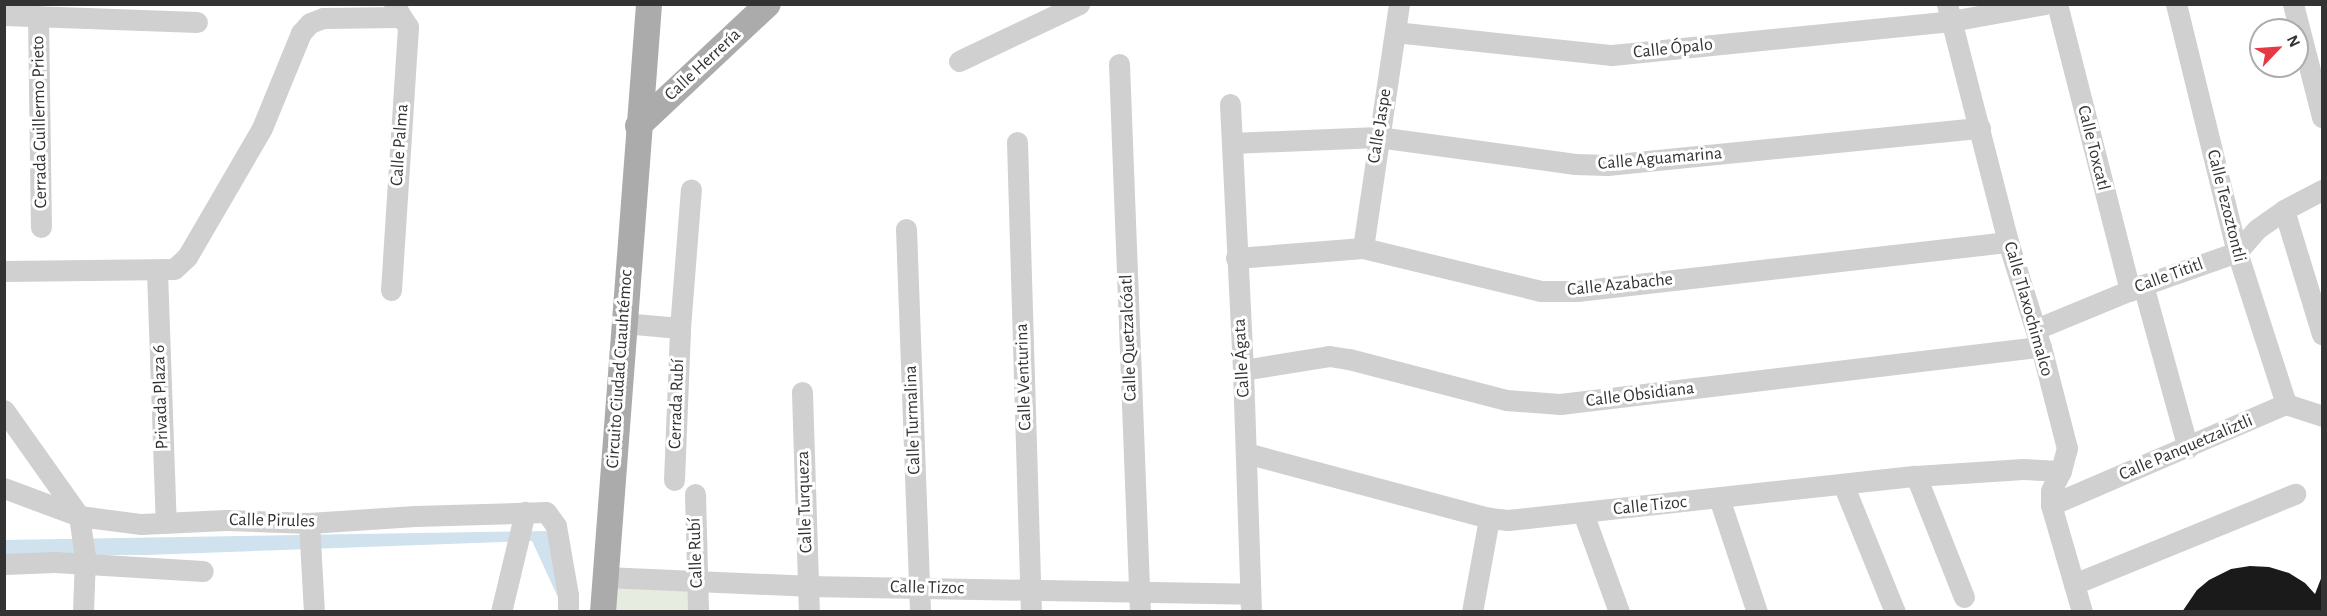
<!DOCTYPE html>
<html>
<head>
<meta charset="utf-8">
<style>
  body { margin:0 }
  #map { position:relative; width:2327px; height:616px; overflow:hidden; background:#fff; font-family:"Alegreya Sans",sans-serif }
  div>[style] { position:absolute }
  [style*='--x'] { left:calc(var(--x)*1px); top:calc(var(--y)*1px); width:calc(var(--w)*1px); rotate:calc(var(--a)*1deg) }
  .green>* { inset:0; background:#e6ecdf; transform-origin:0 0 }
  .water>* { inset:0; background:#cfe2ee }
  .building>* { inset:0; background:#1a1a1a }
  .minor>* { height:21px; margin:-10.5px; padding:0 10.5px; transform-origin:10.5px; border-radius:10.5px; background:#d0d0d0 }
  .major>* { height:26px; margin:-13px; padding:0 13px; transform-origin:13px; border-radius:13px; background:#ababab }
  span { translate:-50% -50%; white-space:nowrap; text-align:center; line-height:1.15; -webkit-text-stroke:6px #fff; paint-order:stroke }
  .street-label { font-size:18px; color:#333 }
  .frame { position:absolute; inset:0; border:6px solid #333; pointer-events:none }
  .north { position:absolute; left:2249px; top:18px; width:60px; height:60px; box-sizing:border-box; background:#fff; border:2px solid #adadad; border-radius:50%; rotate:65deg; font-size:16px; font-weight:700; line-height:24px; text-align:center; color:#333 }
  .north::after { content:''; display:block; margin:auto; width:21px; height:27px; background:#e63946; clip-path:polygon(50% 0,100% 100%,50% 72%,0 100%) }
</style>
</head>
<body>
<div id="map">
  <div class="green">
    <div style="left:609px;top:581px;width:90px;height:31px;rotate:1deg"></div>
  </div>
  <div class="water">
    <div style="clip-path:polygon(547px 531px,562px 606px,532px 541px,146px 555px,5px 555px,4px 540px)"></div>
  </div>
  <div class="building">
    <div style="clip-path:polygon(2250px 566px,2269px 567px,2289px 573px,2305px 583px,2315px 594px,2322px 576px,2322px 612px,2182px 612px,2197px 590px,2209px 580px,2231px 569px)"></div>
  </div>
  <div class="minor">
    <div style="--x:1947;--y:4;--w:246;--a:75.6"></div>
    <div style="--x:2008;--y:242;--w:110;--a:72.6"></div>
    <div style="--x:2041;--y:347;--w:104;--a:75.6"></div>
    <div style="--x:2067;--y:448;--w:24;--a:105"></div>
    <div style="--x:2061;--y:471;--w:22;--a:117"></div>
    <div style="--x:2051;--y:491;--w:14;--a:90"></div>
    <div style="--x:2051;--y:505;--w:111;--a:73.8"></div>
    <div style="--x:2057;--y:4;--w:296;--a:75.7"></div>
    <div style="--x:2176;--y:4;--w:255;--a:76.2"></div>
    <div style="--x:2237;--y:252;--w:160;--a:72.1"></div>
    <div style="--x:2293;--y:4;--w:117;--a:75.6"></div>
    <div style="--x:4;--y:15;--w:193;--a:2.1"></div>
    <div style="--x:38;--y:16;--w:211;--a:89.2"></div>
    <div style="--x:1395;--y:32;--w:218;--a:6.1"></div>
    <div style="--x:1612;--y:55;--w:341;--a:-5.7"></div>
    <div style="--x:1951;--y:21;--w:96;--a:-10.3"></div>
    <div style="--x:959;--y:61;--w:133;--a:-25.4"></div>
    <div style="--x:1119;--y:64;--w:548;--a:87.81"></div>
    <div style="--x:1230;--y:104;--w:266;--a:87.2"></div>
    <div style="--x:1243;--y:370;--w:242;--a:88.1"></div>
    <div style="--x:1017;--y:142;--w:470;--a:88.3"></div>
    <div style="--x:1232;--y:143;--w:146;--a:-2.4"></div>
    <div style="--x:1378;--y:137;--w:199;--a:7.8"></div>
    <div style="--x:1575;--y:164;--w:32;--a:2"></div>
    <div style="--x:1607;--y:165;--w:375;--a:-5.7"></div>
    <div style="--x:2284;--y:210;--w:130;--a:73"></div>
    <div style="--x:906;--y:229;--w:383;--a:87.9"></div>
    <div style="--x:1363;--y:248;--w:247;--a:-81.6"></div>
    <div style="--x:1236;--y:258;--w:127;--a:-4.5"></div>
    <div style="--x:1363;--y:248;--w:183;--a:13.6"></div>
    <div style="--x:1541;--y:291;--w:36;--a:0"></div>
    <div style="--x:1577;--y:291;--w:434;--a:-6.5"></div>
    <div style="--x:4;--y:271;--w:170;--a:-0.7"></div>
    <div style="--x:174;--y:269;--w:18;--a:-43"></div>
    <div style="--x:187;--y:257;--w:149;--a:-59.8"></div>
    <div style="--x:262;--y:128;--w:103;--a:-67.7"></div>
    <div style="--x:301;--y:33;--w:13;--a:-48"></div>
    <div style="--x:310;--y:23;--w:14;--a:-21"></div>
    <div style="--x:323;--y:18;--w:77;--a:-0.7"></div>
    <div style="--x:157;--y:271;--w:252;--a:88"></div>
    <div style="--x:2143;--y:285;--w:169;--a:74.6"></div>
    <div style="--x:391;--y:290;--w:264;--a:-86.3"></div>
    <div style="--x:408;--y:27;--w:26;--a:-122"></div>
    <div style="--x:623;--y:323;--w:57;--a:5"></div>
    <div style="--x:2036;--y:329;--w:116;--a:-22.4"></div>
    <div style="--x:2143;--y:285;--w:100;--a:-19.3"></div>
    <div style="--x:2237;--y:252;--w:30;--a:-49"></div>
    <div style="--x:2257;--y:229;--w:33;--a:-35"></div>
    <div style="--x:2284;--y:210;--w:43;--a:-27.8"></div>
    <div style="--x:1243;--y:370;--w:87;--a:-9.2"></div>
    <div style="--x:1329;--y:356;--w:20;--a:9"></div>
    <div style="--x:1349;--y:359;--w:162;--a:14.6"></div>
    <div style="--x:1506;--y:400;--w:54;--a:4.2"></div>
    <div style="--x:1560;--y:404;--w:484;--a:-6.8"></div>
    <div style="--x:802;--y:392;--w:220;--a:88.2"></div>
    <div style="--x:4;--y:410;--w:130;--a:54.7"></div>
    <div style="--x:79;--y:516;--w:41;--a:81.7"></div>
    <div style="--x:85;--y:557;--w:55;--a:92.1"></div>
    <div style="--x:1246;--y:453;--w:252;--a:15"></div>
    <div style="--x:1489;--y:518;--w:19;--a:6"></div>
    <div style="--x:1508;--y:520;--w:410;--a:-6.2"></div>
    <div style="--x:1916;--y:476;--w:107;--a:-3.7"></div>
    <div style="--x:2023;--y:469;--w:38;--a:3"></div>
    <div style="--x:1916;--y:476;--w:130;--a:68.4"></div>
    <div style="--x:674;--y:480;--w:152;--a:-87.7"></div>
    <div style="--x:680;--y:328;--w:139;--a:-85.5"></div>
    <div style="--x:1843;--y:484;--w:138;--a:67.9"></div>
    <div style="--x:4;--y:488;--w:80;--a:20.5"></div>
    <div style="--x:79;--y:516;--w:63;--a:7.4"></div>
    <div style="--x:141;--y:524;--w:85;--a:-2.7"></div>
    <div style="--x:226;--y:520;--w:83;--a:2.1"></div>
    <div style="--x:309;--y:523;--w:106;--a:-3.8"></div>
    <div style="--x:415;--y:516;--w:131;--a:-1.7"></div>
    <div style="--x:546;--y:512;--w:17;--a:54"></div>
    <div style="--x:556;--y:526;--w:70;--a:80.1"></div>
    <div style="--x:568;--y:595;--w:17;--a:90"></div>
    <div style="--x:695;--y:494;--w:118;--a:88.5"></div>
    <div style="--x:1719;--y:498;--w:120;--a:71.6"></div>
    <div style="--x:2051;--y:505;--w:256;--a:-23.3"></div>
    <div style="--x:2286;--y:404;--w:38;--a:18"></div>
    <div style="--x:1583;--y:513;--w:105;--a:70"></div>
    <div style="--x:309;--y:523;--w:89;--a:86.8"></div>
    <div style="--x:4;--y:564;--w:51;--a:-2.2"></div>
    <div style="--x:55;--y:562;--w:148;--a:3.5"></div>
    <div style="--x:605;--y:577;--w:203;--a:2.5"></div>
    <div style="--x:808;--y:586;--w:442;--a:1"></div>
    <div style="--x:2074;--y:584;--w:239;--a:-22.2"></div>
    <div style="--x:501;--y:612;--w:103;--a:-76.5"></div>
    <div style="--x:1472;--y:612;--w:96;--a:-79.7"></div>
  </div>
  <div class="major">
    <div style="--x:638;--y:126;--w:178;--a:-43.2"></div>
    <div style="--x:603;--y:612;--w:610;--a:-85.67"></div>
  </div>
  <div class="street-label">
    <span style="left:1673px;top:49px;rotate:-6deg">Calle Ópalo</span>
    <span style="left:703px;top:65px;rotate:-43deg">Calle Herrería</span>
    <span style="left:40px;top:122px;rotate:-91deg">Cerrada Guillermo Prieto</span>
    <span style="left:1380px;top:126px;rotate:-81deg">Calle Jaspe</span>
    <span style="left:400px;top:145px;rotate:-86deg">Calle Palma</span>
    <span style="left:2093px;top:148px;rotate:76deg">Calle Toxcatl</span>
    <span style="left:1660px;top:159px;rotate:-5deg">Calle Aguamarina</span>
    <span style="left:2226px;top:206px;rotate:76deg">Calle Tezoztontli</span>
    <span style="left:2169px;top:276px;rotate:-20deg">Calle Tititl</span>
    <span style="left:1620px;top:285px;rotate:-6deg">Calle Azabache</span>
    <span style="left:2028px;top:309px;rotate:74deg">Calle Tlaxochimalco</span>
    <span style="left:1129px;top:338px;rotate:-92deg">Calle Quetzalcóatl</span>
    <span style="left:1242px;top:358px;rotate:-93deg">Calle Ágata</span>
    <span style="left:620px;top:369px;rotate:-86deg">Circuito Ciudad Cuauhtémoc</span>
    <span style="left:1024px;top:377px;rotate:-92deg">Calle Venturina</span>
    <span style="left:1640px;top:395px;rotate:-7deg">Calle Obsidiana</span>
    <span style="left:161px;top:397px;rotate:-92deg">Privada Plaza 6</span>
    <span style="left:677px;top:404px;rotate:-88deg">Cerrada Rubí</span>
    <span style="left:913px;top:420px;rotate:-92deg">Calle Turmalina</span>
    <span style="left:2186px;top:448px;rotate:-23deg">Calle Panquetzaliztli</span>
    <span style="left:805px;top:502px;rotate:-92deg">Calle Turqueza</span>
    <span style="left:1650px;top:506px;rotate:-6deg">Calle Tizoc</span>
    <span style="left:272px;top:521px;rotate:1deg">Calle Pirules</span>
    <span style="left:696px;top:553px;rotate:-92deg">Calle Rubí</span>
    <span style="left:927px;top:588px;rotate:1deg">Calle Tizoc</span>
  </div>
  <div class="frame"></div>
  <div class="north">N</div>
</div>
</body>
</html>
